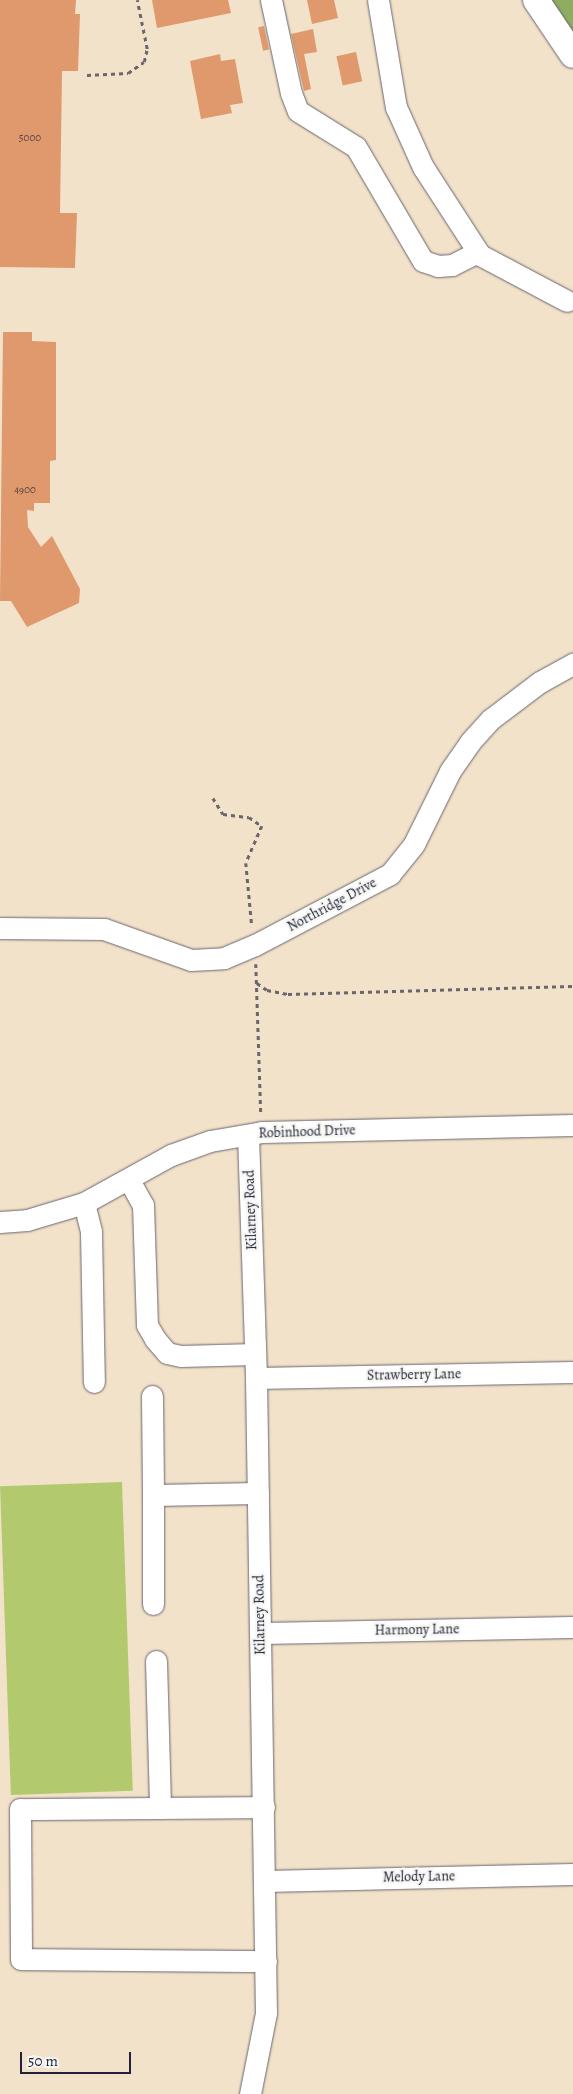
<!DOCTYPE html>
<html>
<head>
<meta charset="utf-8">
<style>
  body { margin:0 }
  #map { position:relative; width:573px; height:2094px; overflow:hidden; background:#f2e2ca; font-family:Alegreya,serif }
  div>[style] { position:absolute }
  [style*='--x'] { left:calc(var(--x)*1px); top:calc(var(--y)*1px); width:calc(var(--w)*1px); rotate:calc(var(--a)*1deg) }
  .green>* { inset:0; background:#b3c96e; transform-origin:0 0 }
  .forest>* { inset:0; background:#8ead61 }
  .building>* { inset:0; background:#df996c; transform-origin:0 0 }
  .path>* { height:2.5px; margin-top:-1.25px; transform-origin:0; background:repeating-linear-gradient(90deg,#6b656d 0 4px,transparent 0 8px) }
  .roads { filter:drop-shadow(0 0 1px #6b656d) drop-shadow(0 0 1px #6b656d) }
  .minor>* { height:21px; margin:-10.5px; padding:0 10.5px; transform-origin:10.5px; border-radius:10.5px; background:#fff }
  .major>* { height:26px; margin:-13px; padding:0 13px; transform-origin:13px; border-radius:13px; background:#fff }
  span { translate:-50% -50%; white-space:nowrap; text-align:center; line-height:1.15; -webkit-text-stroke:4.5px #f6f6f2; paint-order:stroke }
  .number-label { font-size:11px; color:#514047 }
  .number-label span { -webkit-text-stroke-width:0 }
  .street-label { font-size:14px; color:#22223b }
  .scale { position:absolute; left:20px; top:2052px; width:111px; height:22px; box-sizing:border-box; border:2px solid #22223b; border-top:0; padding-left:6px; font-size:15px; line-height:18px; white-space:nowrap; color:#22223b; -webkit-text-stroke:4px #f6f6f2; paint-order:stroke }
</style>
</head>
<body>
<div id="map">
  <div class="green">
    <div style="left:122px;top:1482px;width:309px;height:122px;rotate:88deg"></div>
  </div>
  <div class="forest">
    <div style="clip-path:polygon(536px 0,573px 0,573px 55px)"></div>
  </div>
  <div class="building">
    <div style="clip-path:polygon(0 0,76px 0,75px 14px,80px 14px,78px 71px,62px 71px,60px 213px,77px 213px,75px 268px,0 267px)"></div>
    <div style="clip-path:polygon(152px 0,228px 0,231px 13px,157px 28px)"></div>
    <div style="clip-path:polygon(307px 0,334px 0,338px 18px,312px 24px)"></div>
    <div style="left:264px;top:26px;width:24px;height:6px;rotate:78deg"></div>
    <div style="clip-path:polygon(313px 29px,317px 52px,304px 54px,311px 89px,304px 91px,291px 34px)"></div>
    <div style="left:356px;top:52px;width:30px;height:20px;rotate:78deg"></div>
    <div style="clip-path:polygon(220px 54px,221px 61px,235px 59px,243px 103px,230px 105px,232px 113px,201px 119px,190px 61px)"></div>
    <div style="clip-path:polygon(3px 332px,32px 332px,32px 341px,56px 342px,56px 460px,50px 461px,50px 503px,34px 503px,34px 511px,27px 510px,28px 527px,41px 547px,52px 536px,80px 589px,79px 603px,27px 627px,11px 601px,0 601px)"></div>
  </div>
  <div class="path">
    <div style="--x:87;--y:75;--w:41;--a:-2.8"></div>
    <div style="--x:128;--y:73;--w:19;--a:-35"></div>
    <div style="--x:144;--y:62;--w:13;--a:-77"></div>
    <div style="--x:147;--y:49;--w:50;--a:-101.5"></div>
    <div style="--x:213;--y:798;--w:19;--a:58"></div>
    <div style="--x:223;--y:814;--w:26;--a:7"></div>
    <div style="--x:249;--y:817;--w:16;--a:35"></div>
    <div style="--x:262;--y:826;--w:40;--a:113.4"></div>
    <div style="--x:246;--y:863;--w:64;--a:84.6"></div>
    <div style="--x:256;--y:964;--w:150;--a:88.1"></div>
    <div style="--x:257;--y:983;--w:12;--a:35"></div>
    <div style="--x:267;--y:990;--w:21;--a:11"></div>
    <div style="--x:288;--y:994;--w:285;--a:-1.6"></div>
  </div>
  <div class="roads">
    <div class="minor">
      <div style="--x:271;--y:0;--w:95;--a:77.9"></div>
      <div style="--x:291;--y:93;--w:19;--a:69"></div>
      <div style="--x:298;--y:111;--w:68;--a:31.8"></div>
      <div style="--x:356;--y:147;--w:132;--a:59.6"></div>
      <div style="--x:423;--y:261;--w:16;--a:18"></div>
      <div style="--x:438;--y:266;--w:14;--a:-4"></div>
      <div style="--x:452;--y:265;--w:29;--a:-27"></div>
      <div style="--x:378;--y:0;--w:109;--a:80.5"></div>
      <div style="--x:396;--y:107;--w:66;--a:65.8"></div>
      <div style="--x:423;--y:167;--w:105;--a:57.1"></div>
      <div style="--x:480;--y:255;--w:98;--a:27.9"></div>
      <div style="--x:0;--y:928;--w:104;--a:0.6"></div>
      <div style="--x:104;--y:929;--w:92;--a:19.6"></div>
      <div style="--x:191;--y:960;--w:33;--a:-3"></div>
      <div style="--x:224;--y:958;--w:34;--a:-23"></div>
      <div style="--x:255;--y:945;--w:153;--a:-27.7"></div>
      <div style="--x:390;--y:874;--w:38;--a:-51"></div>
      <div style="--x:414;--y:844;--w:81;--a:-63.7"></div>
      <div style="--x:450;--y:771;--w:35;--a:-55"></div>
      <div style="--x:470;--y:742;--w:31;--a:-48"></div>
      <div style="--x:491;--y:719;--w:61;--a:-37.1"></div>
      <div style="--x:540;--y:682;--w:38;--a:-29"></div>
      <div style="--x:248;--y:1135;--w:243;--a:88.1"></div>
      <div style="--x:256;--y:1378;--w:635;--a:89.1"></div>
      <div style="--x:266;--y:2013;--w:83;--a:101.2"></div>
      <div style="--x:129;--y:1180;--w:29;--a:61"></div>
      <div style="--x:143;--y:1205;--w:120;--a:88.1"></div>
      <div style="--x:147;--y:1325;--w:16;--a:60"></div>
      <div style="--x:155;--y:1339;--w:18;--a:49"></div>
      <div style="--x:167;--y:1353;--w:14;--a:12"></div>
      <div style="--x:181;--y:1356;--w:74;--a:-1.5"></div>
      <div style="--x:84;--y:1203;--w:30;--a:76"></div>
      <div style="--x:91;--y:1232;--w:150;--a:88.9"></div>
      <div style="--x:0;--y:1222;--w:27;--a:-4"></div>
      <div style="--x:27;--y:1220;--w:59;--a:-16.6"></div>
      <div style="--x:84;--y:1203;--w:99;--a:-28.9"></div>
      <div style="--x:171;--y:1155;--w:41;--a:-19.7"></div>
      <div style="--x:210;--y:1141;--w:53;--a:-9.8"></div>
      <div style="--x:262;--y:1132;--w:311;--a:-1.3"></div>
      <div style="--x:256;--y:1378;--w:317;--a:-1.1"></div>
      <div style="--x:152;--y:1396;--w:99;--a:89.4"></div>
      <div style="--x:153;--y:1604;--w:109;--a:-90"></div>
      <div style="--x:153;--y:1495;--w:105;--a:-1.1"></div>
      <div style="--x:261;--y:1633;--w:312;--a:-1.1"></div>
      <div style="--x:156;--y:1661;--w:147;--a:88.4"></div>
      <div style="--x:264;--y:1807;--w:244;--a:179.5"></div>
      <div style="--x:20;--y:1809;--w:150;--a:89.6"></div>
      <div style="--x:21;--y:1959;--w:245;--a:0.5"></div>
      <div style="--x:265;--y:1881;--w:308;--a:-1.3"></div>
    </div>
    <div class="major">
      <div style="--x:536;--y:0;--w:66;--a:56.1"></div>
    </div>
  </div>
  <div class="number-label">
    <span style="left:30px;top:138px">5000</span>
    <span style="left:25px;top:490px">4900</span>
  </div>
  <div class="street-label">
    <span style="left:332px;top:905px;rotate:-28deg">Northridge Drive</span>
    <span style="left:307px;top:1132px;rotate:-2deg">Robinhood Drive</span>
    <span style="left:251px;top:1210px;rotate:-92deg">Kilarney Road</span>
    <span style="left:414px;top:1375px;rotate:-1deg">Strawberry Lane</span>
    <span style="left:260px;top:1615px;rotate:-91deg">Kilarney Road</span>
    <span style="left:417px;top:1630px;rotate:-1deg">Harmony Lane</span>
    <span style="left:419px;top:1877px;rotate:-1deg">Melody Lane</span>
  </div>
  <div class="scale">50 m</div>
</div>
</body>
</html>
